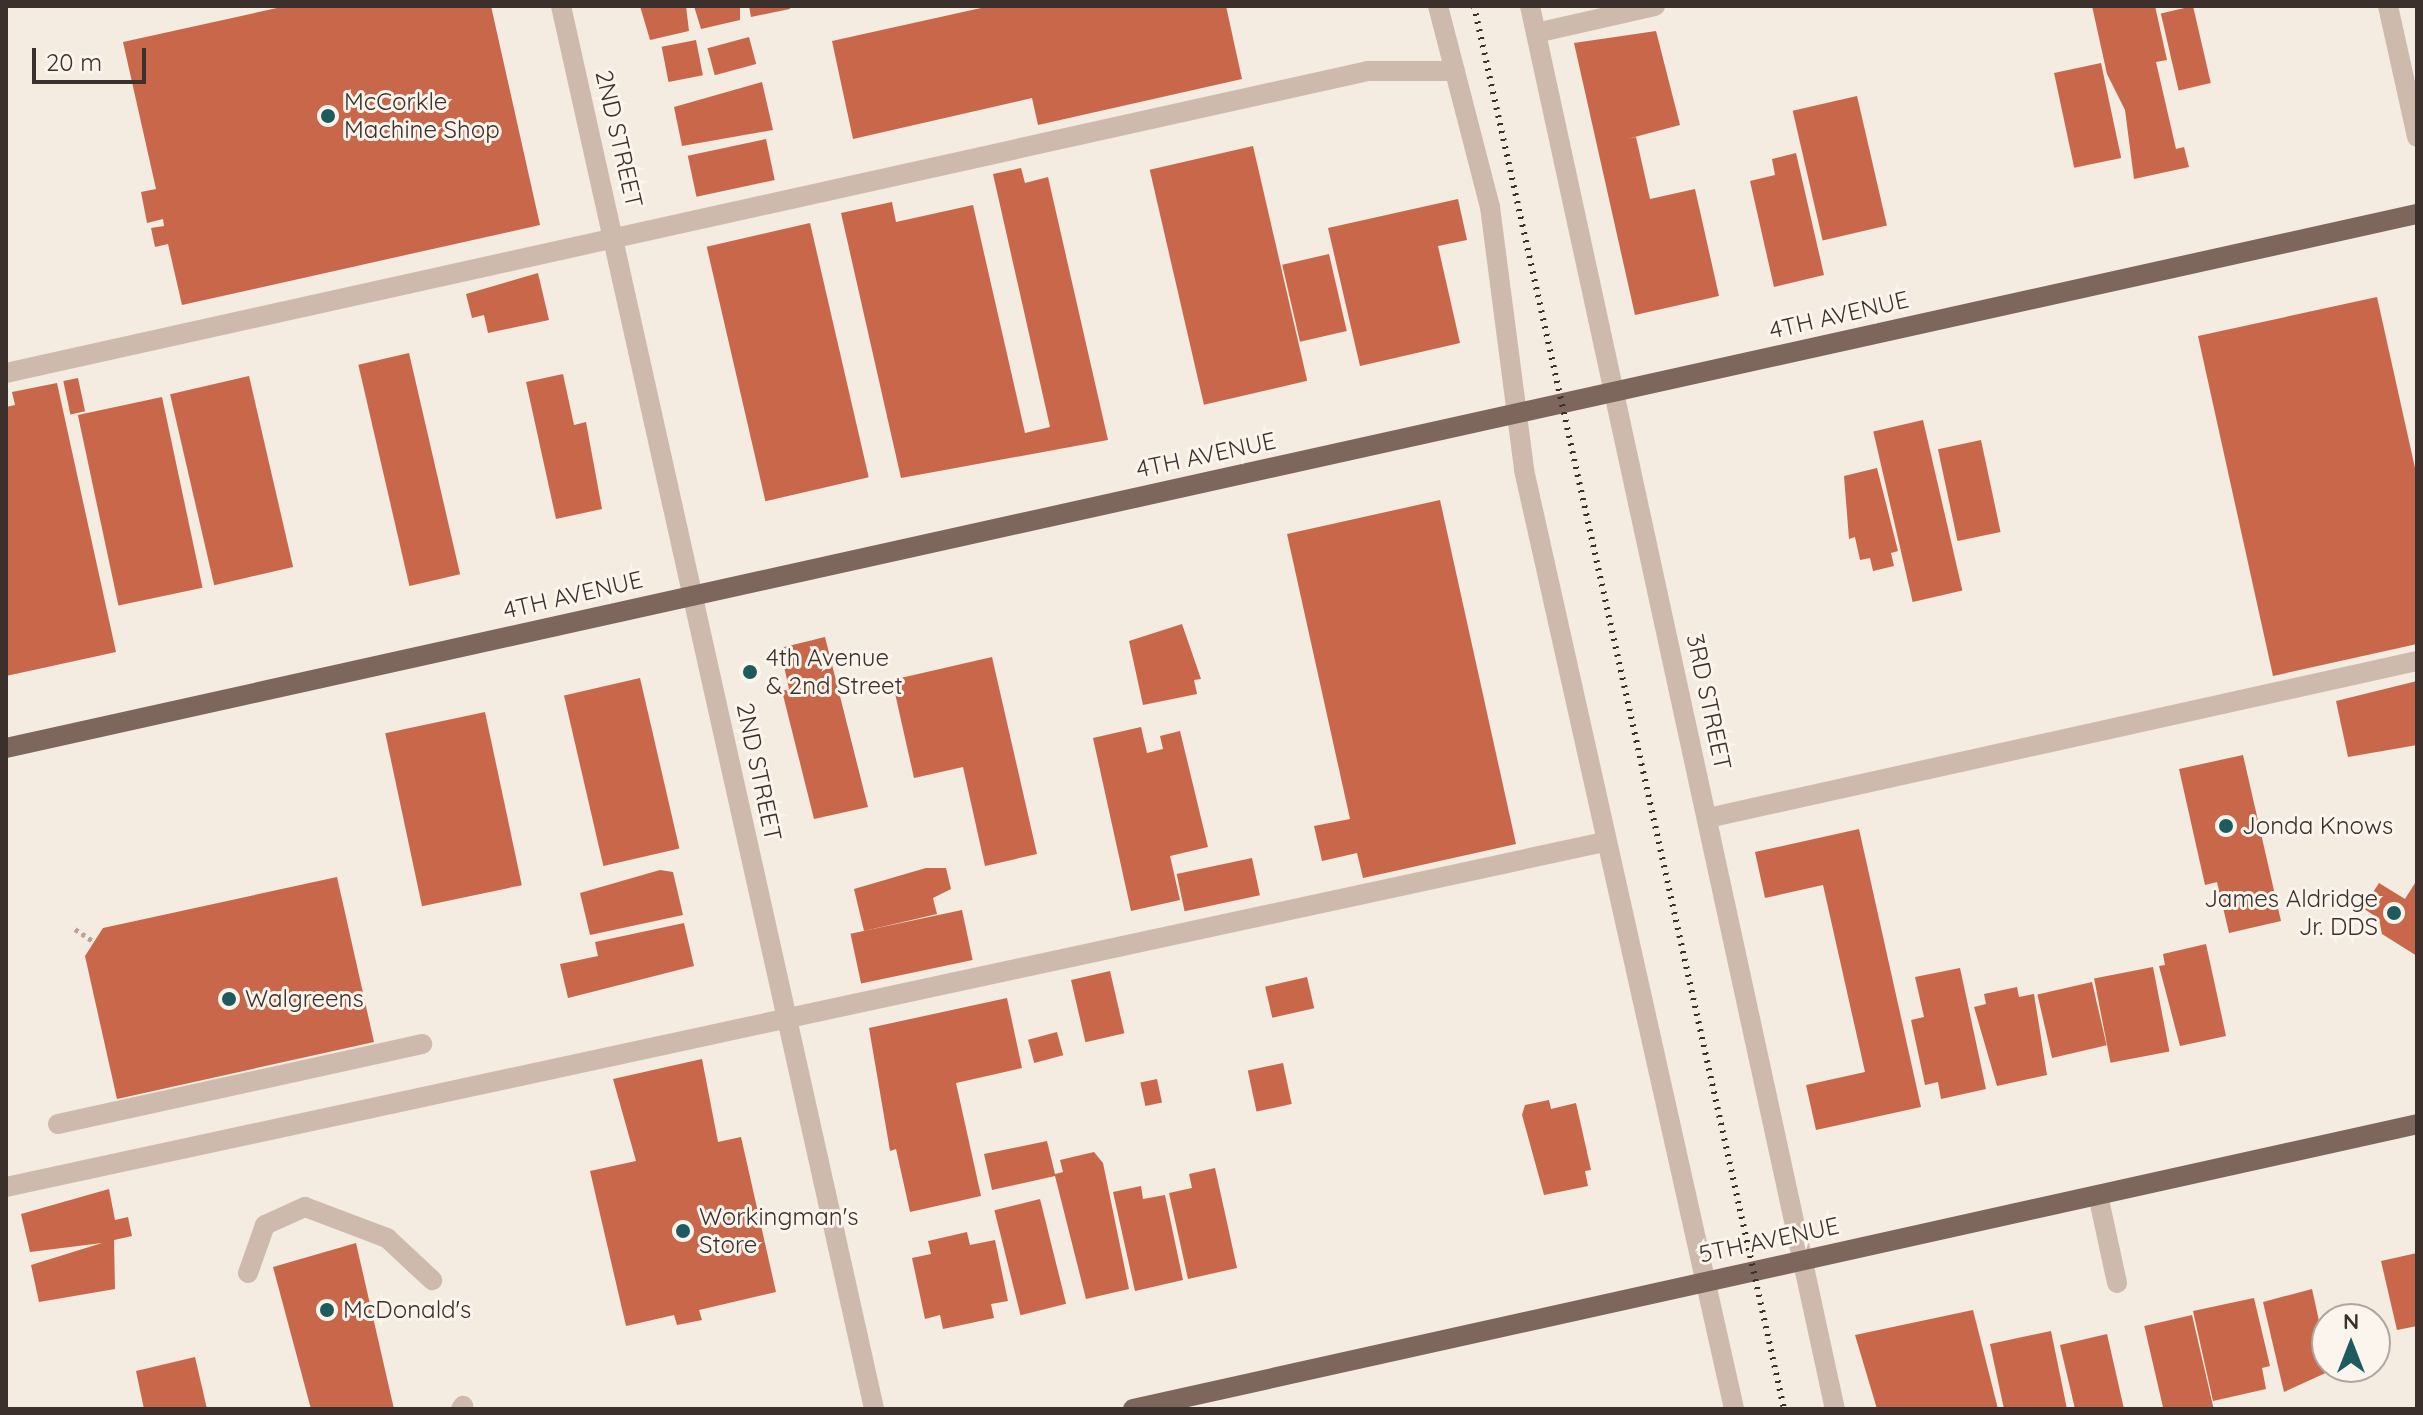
<!DOCTYPE html>
<html>
<head>
<meta charset="utf-8">
<style>
  body { margin:0 }
  #map { position:relative; width:2423px; height:1415px; overflow:hidden; background:#f4ebe1; font-family:Quicksand,sans-serif }
  div>[style] { position:absolute }
  [style*='--x'] { left:calc(var(--x)*1px); top:calc(var(--y)*1px); width:calc(var(--w)*1px); rotate:calc(var(--a)*1deg) }
  .building>* { inset:0; background:#c9674a; transform-origin:0 0 }
  .path>* { height:5px; margin-top:-2.5px; transform-origin:0; background:repeating-linear-gradient(90deg,#b9a496 0 4px,transparent 0 8px) }
  .minor>* { height:20px; margin:-10px; padding:0 10px; transform-origin:10px; border-radius:10px; background:#cdbaac }
  .major>* { height:20px; margin:-10px; padding:0 10px; transform-origin:10px; border-radius:10px; background:#7d665c }
  .rail>* { height:6px; margin-top:-3px; transform-origin:0; background:repeating-linear-gradient(90deg,#3b302b 0 2px,transparent 0 8px) }
  .dots>* { width:22px; height:22px; translate:-50% -50%; box-sizing:border-box; border:4px solid #fbf5ee; border-radius:50% }
  span { translate:-50% -50%; white-space:nowrap; text-align:center; line-height:1.15; -webkit-text-stroke:6px #fbf5ee; paint-order:stroke }
  .poi-label { font-size:24px; color:#3b302b }
  .left { translate:0 -50%; text-align:left }
  .right { translate:-100% -50%; text-align:right }
  .street-label { font-size:24px; color:#3b302b }
  .frame { position:absolute; inset:0; border:8px solid #3b302b; pointer-events:none }
  .north { position:absolute; left:2311px; top:1303px; width:80px; height:80px; box-sizing:border-box; background:#fbf5ee; border:2px solid #aea6a0; border-radius:50%; rotate:0deg; font-size:22px; font-weight:700; line-height:32px; text-align:center; color:#3b302b }
  .north::after { content:''; display:block; margin:auto; width:28px; height:36px; background:#1e5b5e; clip-path:polygon(50% 0,100% 100%,50% 72%,0 100%) }
  .scale { position:absolute; left:32px; top:48px; width:114px; height:36px; box-sizing:border-box; border:4px solid #3b302b; border-top:0; padding-left:10px; font-size:24px; line-height:28px; white-space:nowrap; color:#3b302b; -webkit-text-stroke:6px #fbf5ee; paint-order:stroke }
</style>
</head>
<body>
<div id="map">
  <div class="building">
    <div style="clip-path:polygon(286px 6px,491px 6px,540px 225px,182px 305px,168px 244px,155px 247px,151px 228px,164px 226px,163px 219px,147px 223px,141px 192px,156px 189px,123px 42px)"></div>
    <div style="clip-path:polygon(640px 6px,686px 6px,689px 31px,650px 40px)"></div>
    <div style="clip-path:polygon(694px 6px,740px 6px,740px 20px,701px 29px)"></div>
    <div style="clip-path:polygon(749px 6px,789px 6px,790px 9px,751px 17px)"></div>
    <div style="clip-path:polygon(990px 6px,1226px 6px,1242px 79px,1038px 125px,1032px 98px,853px 139px,832px 41px)"></div>
    <div style="clip-path:polygon(2092px 6px,2155px 6px,2167px 60px,2156px 62px,2176px 149px,2184px 147px,2189px 167px,2134px 179px,2125px 110px,2107px 74px)"></div>
    <div style="left:2193px;top:6px;width:79px;height:33px;rotate:77deg"></div>
    <div style="clip-path:polygon(1656px 31px,1680px 125px,1627px 139px,1636px 137px,1650px 199px,1695px 189px,1719px 296px,1635px 315px,1574px 43px)"></div>
    <div style="left:749px;top:37px;width:28px;height:43px;rotate:75deg"></div>
    <div style="left:696px;top:40px;width:36px;height:35px;rotate:79deg"></div>
    <div style="left:2101px;top:63px;width:97px;height:48px;rotate:78deg"></div>
    <div style="clip-path:polygon(762px 82px,773px 130px,682px 146px,674px 107px)"></div>
    <div style="left:1857px;top:96px;width:133px;height:66px;rotate:77deg"></div>
    <div style="left:766px;top:139px;width:42px;height:80px;rotate:78deg"></div>
    <div style="left:1253px;top:146px;width:241px;height:106px;rotate:77deg"></div>
    <div style="clip-path:polygon(1796px 153px,1824px 275px,1774px 287px,1750px 181px,1775px 175px,1772px 159px)"></div>
    <div style="clip-path:polygon(1021px 168px,1025px 183px,1048px 177px,1108px 440px,901px 478px,841px 213px,892px 202px,896px 222px,973px 205px,1025px 433px,1050px 427px,993px 174px)"></div>
    <div style="clip-path:polygon(1458px 199px,1467px 240px,1438px 246px,1460px 343px,1360px 366px,1328px 228px)"></div>
    <div style="left:810px;top:223px;width:261px;height:106px;rotate:77deg"></div>
    <div style="left:1329px;top:254px;width:79px;height:48px;rotate:77deg"></div>
    <div style="clip-path:polygon(538px 273px,549px 320px,488px 333px,484px 315px,472px 318px,466px 294px)"></div>
    <div style="clip-path:polygon(2377px 297px,2417px 477px,2417px 644px,2273px 676px,2198px 336px)"></div>
    <div style="left:409px;top:353px;width:227px;height:52px;rotate:77deg"></div>
    <div style="clip-path:polygon(563px 374px,574px 425px,586px 422px,602px 509px,556px 519px,526px 382px)"></div>
    <div style="left:249px;top:376px;width:196px;height:81px;rotate:77deg"></div>
    <div style="left:78px;top:378px;width:34px;height:15px;rotate:78deg"></div>
    <div style="clip-path:polygon(57px 383px,116px 652px,6px 676px,6px 407px,15px 405px,12px 392px)"></div>
    <div style="left:162px;top:397px;width:195px;height:86px;rotate:78deg"></div>
    <div style="left:1923px;top:420px;width:175px;height:51px;rotate:77deg"></div>
    <div style="left:1981px;top:440px;width:94px;height:44px;rotate:78deg"></div>
    <div style="clip-path:polygon(1877px 468px,1898px 551px,1891px 553px,1894px 566px,1873px 571px,1870px 558px,1860px 560px,1855px 537px,1849px 539px,1844px 476px)"></div>
    <div style="clip-path:polygon(1440px 500px,1516px 844px,1363px 878px,1357px 853px,1322px 861px,1314px 826px,1350px 819px,1287px 534px)"></div>
    <div style="clip-path:polygon(1182px 624px,1201px 679px,1194px 680px,1197px 694px,1143px 705px,1129px 641px)"></div>
    <div style="clip-path:polygon(825px 637px,868px 807px,814px 819px,782px 691px,789px 689px,780px 648px)"></div>
    <div style="clip-path:polygon(992px 657px,1037px 854px,985px 866px,963px 767px,914px 778px,892px 680px)"></div>
    <div style="left:640px;top:678px;width:175px;height:78px;rotate:77deg"></div>
    <div style="clip-path:polygon(2417px 681px,2417px 745px,2348px 757px,2336px 701px)"></div>
    <div style="left:485px;top:712px;width:177px;height:102px;rotate:78deg"></div>
    <div style="clip-path:polygon(1141px 727px,1147px 753px,1163px 749px,1160px 736px,1180px 731px,1208px 847px,1170px 856px,1180px 900px,1131px 911px,1093px 738px)"></div>
    <div style="clip-path:polygon(2243px 755px,2281px 921px,2229px 933px,2217px 882px,2205px 885px,2179px 769px)"></div>
    <div style="clip-path:polygon(1859px 829px,1921px 1107px,1816px 1130px,1806px 1085px,1865px 1072px,1823px 885px,1765px 898px,1755px 852px)"></div>
    <div style="left:1252px;top:858px;width:38px;height:77px;rotate:78deg"></div>
    <div style="clip-path:polygon(926px 868px,946px 868px,951px 889px,933px 898px,937px 914px,864px 931px,854px 889px)"></div>
    <div style="clip-path:polygon(660px 870px,673px 872px,683px 915px,590px 935px,580px 893px)"></div>
    <div style="clip-path:polygon(337px 877px,374px 1042px,117px 1099px,85px 956px,103px 928px)"></div>
    <div style="clip-path:polygon(2417px 880px,2417px 956px,2382px 934px,2379px 919px,2363px 908px,2379px 883px,2405px 899px)"></div>
    <div style="left:962px;top:910px;width:51px;height:114px;rotate:78deg"></div>
    <div style="clip-path:polygon(684px 923px,694px 966px,568px 998px,560px 964px,598px 956px,595px 942px)"></div>
    <div style="clip-path:polygon(2206px 944px,2226px 1036px,2180px 1046px,2159px 966px,2165px 965px,2163px 954px)"></div>
    <div style="left:2153px;top:967px;width:86px;height:60px;rotate:79deg"></div>
    <div style="clip-path:polygon(1960px 968px,1986px 1089px,1941px 1099px,1938px 1082px,1925px 1085px,1911px 1020px,1924px 1017px,1915px 977px)"></div>
    <div style="left:1110px;top:971px;width:64px;height:40px;rotate:77deg"></div>
    <div style="left:1307px;top:977px;width:32px;height:43px;rotate:77deg"></div>
    <div style="left:2092px;top:982px;width:65px;height:56px;rotate:77deg"></div>
    <div style="clip-path:polygon(2017px 987px,2019px 997px,2034px 994px,2047px 1075px,1997px 1086px,1974px 1007px,1986px 1004px,1984px 994px)"></div>
    <div style="clip-path:polygon(1007px 998px,1022px 1068px,956px 1083px,981px 1196px,910px 1212px,896px 1149px,890px 1151px,869px 1028px)"></div>
    <div style="left:1057px;top:1032px;width:24px;height:30px;rotate:75deg"></div>
    <div style="clip-path:polygon(702px 1059px,718px 1142px,741px 1137px,776px 1292px,699px 1310px,702px 1320px,677px 1325px,674px 1315px,626px 1326px,590px 1171px,636px 1161px,613px 1079px)"></div>
    <div style="left:1283px;top:1063px;width:42px;height:36px;rotate:78deg"></div>
    <div style="left:1157px;top:1079px;width:24px;height:17px;rotate:78deg"></div>
    <div style="clip-path:polygon(1549px 1100px,1551px 1109px,1576px 1103px,1591px 1170px,1585px 1171px,1588px 1186px,1544px 1195px,1522px 1115px,1525px 1105px)"></div>
    <div style="clip-path:polygon(1047px 1141px,1055px 1174px,1063px 1172px,1060px 1160px,1094px 1152px,1103px 1163px,1129px 1289px,1086px 1299px,1055px 1176px,992px 1190px,984px 1154px)"></div>
    <div style="clip-path:polygon(1215px 1168px,1237px 1268px,1188px 1279px,1169px 1193px,1192px 1188px,1189px 1174px)"></div>
    <div style="clip-path:polygon(1141px 1186px,1143px 1199px,1165px 1195px,1183px 1280px,1135px 1291px,1113px 1192px)"></div>
    <div style="clip-path:polygon(109px 1189px,115px 1220px,128px 1217px,132px 1236px,114px 1240px,115px 1289px,39px 1302px,31px 1265px,102px 1243px,30px 1252px,21px 1214px)"></div>
    <div style="left:1040px;top:1199px;width:108px;height:47px;rotate:76deg"></div>
    <div style="clip-path:polygon(967px 1232px,970px 1245px,995px 1240px,1008px 1301px,991px 1304px,994px 1318px,943px 1329px,940px 1315px,925px 1319px,912px 1258px,931px 1254px,928px 1241px)"></div>
    <div style="clip-path:polygon(356px 1243px,394px 1409px,311px 1409px,273px 1267px)"></div>
    <div style="clip-path:polygon(2417px 1253px,2417px 1326px,2397px 1330px,2381px 1261px)"></div>
    <div style="clip-path:polygon(2312px 1289px,2330px 1371px,2284px 1392px,2263px 1302px)"></div>
    <div style="clip-path:polygon(2254px 1298px,2270px 1366px,2262px 1368px,2266px 1389px,2213px 1401px,2193px 1311px)"></div>
    <div style="clip-path:polygon(1973px 1310px,1998px 1409px,1877px 1409px,1855px 1335px)"></div>
    <div style="left:2192px;top:1315px;width:97px;height:49px;rotate:77deg"></div>
    <div style="clip-path:polygon(2051px 1331px,2067px 1409px,2004px 1409px,1990px 1344px)"></div>
    <div style="clip-path:polygon(2107px 1334px,2124px 1409px,2075px 1409px,2060px 1345px)"></div>
    <div style="clip-path:polygon(195px 1357px,207px 1409px,144px 1409px,136px 1371px)"></div>
  </div>
  <div class="path">
    <div style="--x:75;--y:929;--w:23;--a:34"></div>
  </div>
  <div class="minor">
    <div style="--x:561;--y:6;--w:1437;--a:77.42"></div>
    <div style="--x:1438;--y:6;--w:208;--a:75.5"></div>
    <div style="--x:1490;--y:207;--w:265;--a:82.6"></div>
    <div style="--x:1524;--y:470;--w:962;--a:77.39"></div>
    <div style="--x:1530;--y:6;--w:1436;--a:77.74"></div>
    <div style="--x:2388;--y:6;--w:134;--a:77.5"></div>
    <div style="--x:1536;--y:33;--w:122;--a:-12.8"></div>
    <div style="--x:6;--y:373;--w:1395;--a:-12.5"></div>
    <div style="--x:1368;--y:71;--w:87;--a:0"></div>
    <div style="--x:1708;--y:818;--w:726;--a:-12.49"></div>
    <div style="--x:58;--y:1124;--w:373;--a:-12.4"></div>
    <div style="--x:6;--y:1187;--w:1635;--a:-12.18"></div>
    <div style="--x:2098;--y:1195;--w:90;--a:77.8"></div>
    <div style="--x:248;--y:1273;--w:51;--a:-70.5"></div>
    <div style="--x:265;--y:1225;--w:44;--a:-24.2"></div>
    <div style="--x:305;--y:1207;--w:88;--a:20.7"></div>
    <div style="--x:387;--y:1238;--w:62;--a:43"></div>
    <div style="--x:461;--y:1409;--w:4;--a:-56"></div>
  </div>
  <div class="major">
    <div style="--x:6;--y:748;--w:2469;--a:-12.49"></div>
    <div style="--x:1133;--y:1409;--w:1315;--a:-12.51"></div>
  </div>
  <div class="rail">
    <div style="--x:1474;--y:6;--w:1437;--a:77.54"></div>
  </div>
  <div class="dots">
    <div style="left:328px;top:116px;background:#1e5b5e"></div>
    <div style="left:750px;top:672px;background:#1e5b5e"></div>
    <div style="left:2226px;top:826px;background:#1e5b5e"></div>
    <div style="left:2394px;top:913px;background:#1e5b5e"></div>
    <div style="left:229px;top:999px;background:#1e5b5e"></div>
    <div style="left:683px;top:1231px;background:#1e5b5e"></div>
    <div style="left:327px;top:1310px;background:#1e5b5e"></div>
  </div>
  <div class="poi-label">
    <span class="left" style="left:344px;top:116px">McCorkle<br>Machine Shop</span>
    <span class="left" style="left:766px;top:672px">4th Avenue<br>&amp; 2nd Street</span>
    <span class="left" style="left:2242px;top:826px">Jonda Knows</span>
    <span class="right" style="left:2378px;top:913px">James Aldridge<br>Jr. DDS</span>
    <span class="left" style="left:245px;top:999px">Walgreens</span>
    <span class="left" style="left:699px;top:1231px">Workingman's<br>Store</span>
    <span class="left" style="left:343px;top:1310px">McDonald's</span>
  </div>
  <div class="street-label">
    <span style="left:619px;top:139px;rotate:77deg">2ND STREET</span>
    <span style="left:1839px;top:315px;rotate:-13deg">4TH AVENUE</span>
    <span style="left:1206px;top:455px;rotate:-12deg">4TH AVENUE</span>
    <span style="left:573px;top:595px;rotate:-13deg">4TH AVENUE</span>
    <span style="left:1709px;top:702px;rotate:78deg">3RD STREET</span>
    <span style="left:759px;top:772px;rotate:78deg">2ND STREET</span>
    <span style="left:1769px;top:1240px;rotate:-12deg">5TH AVENUE</span>
  </div>
  <div class="frame"></div>
  <div class="north">N</div>
  <div class="scale">20 m</div>
</div>
</body>
</html>
